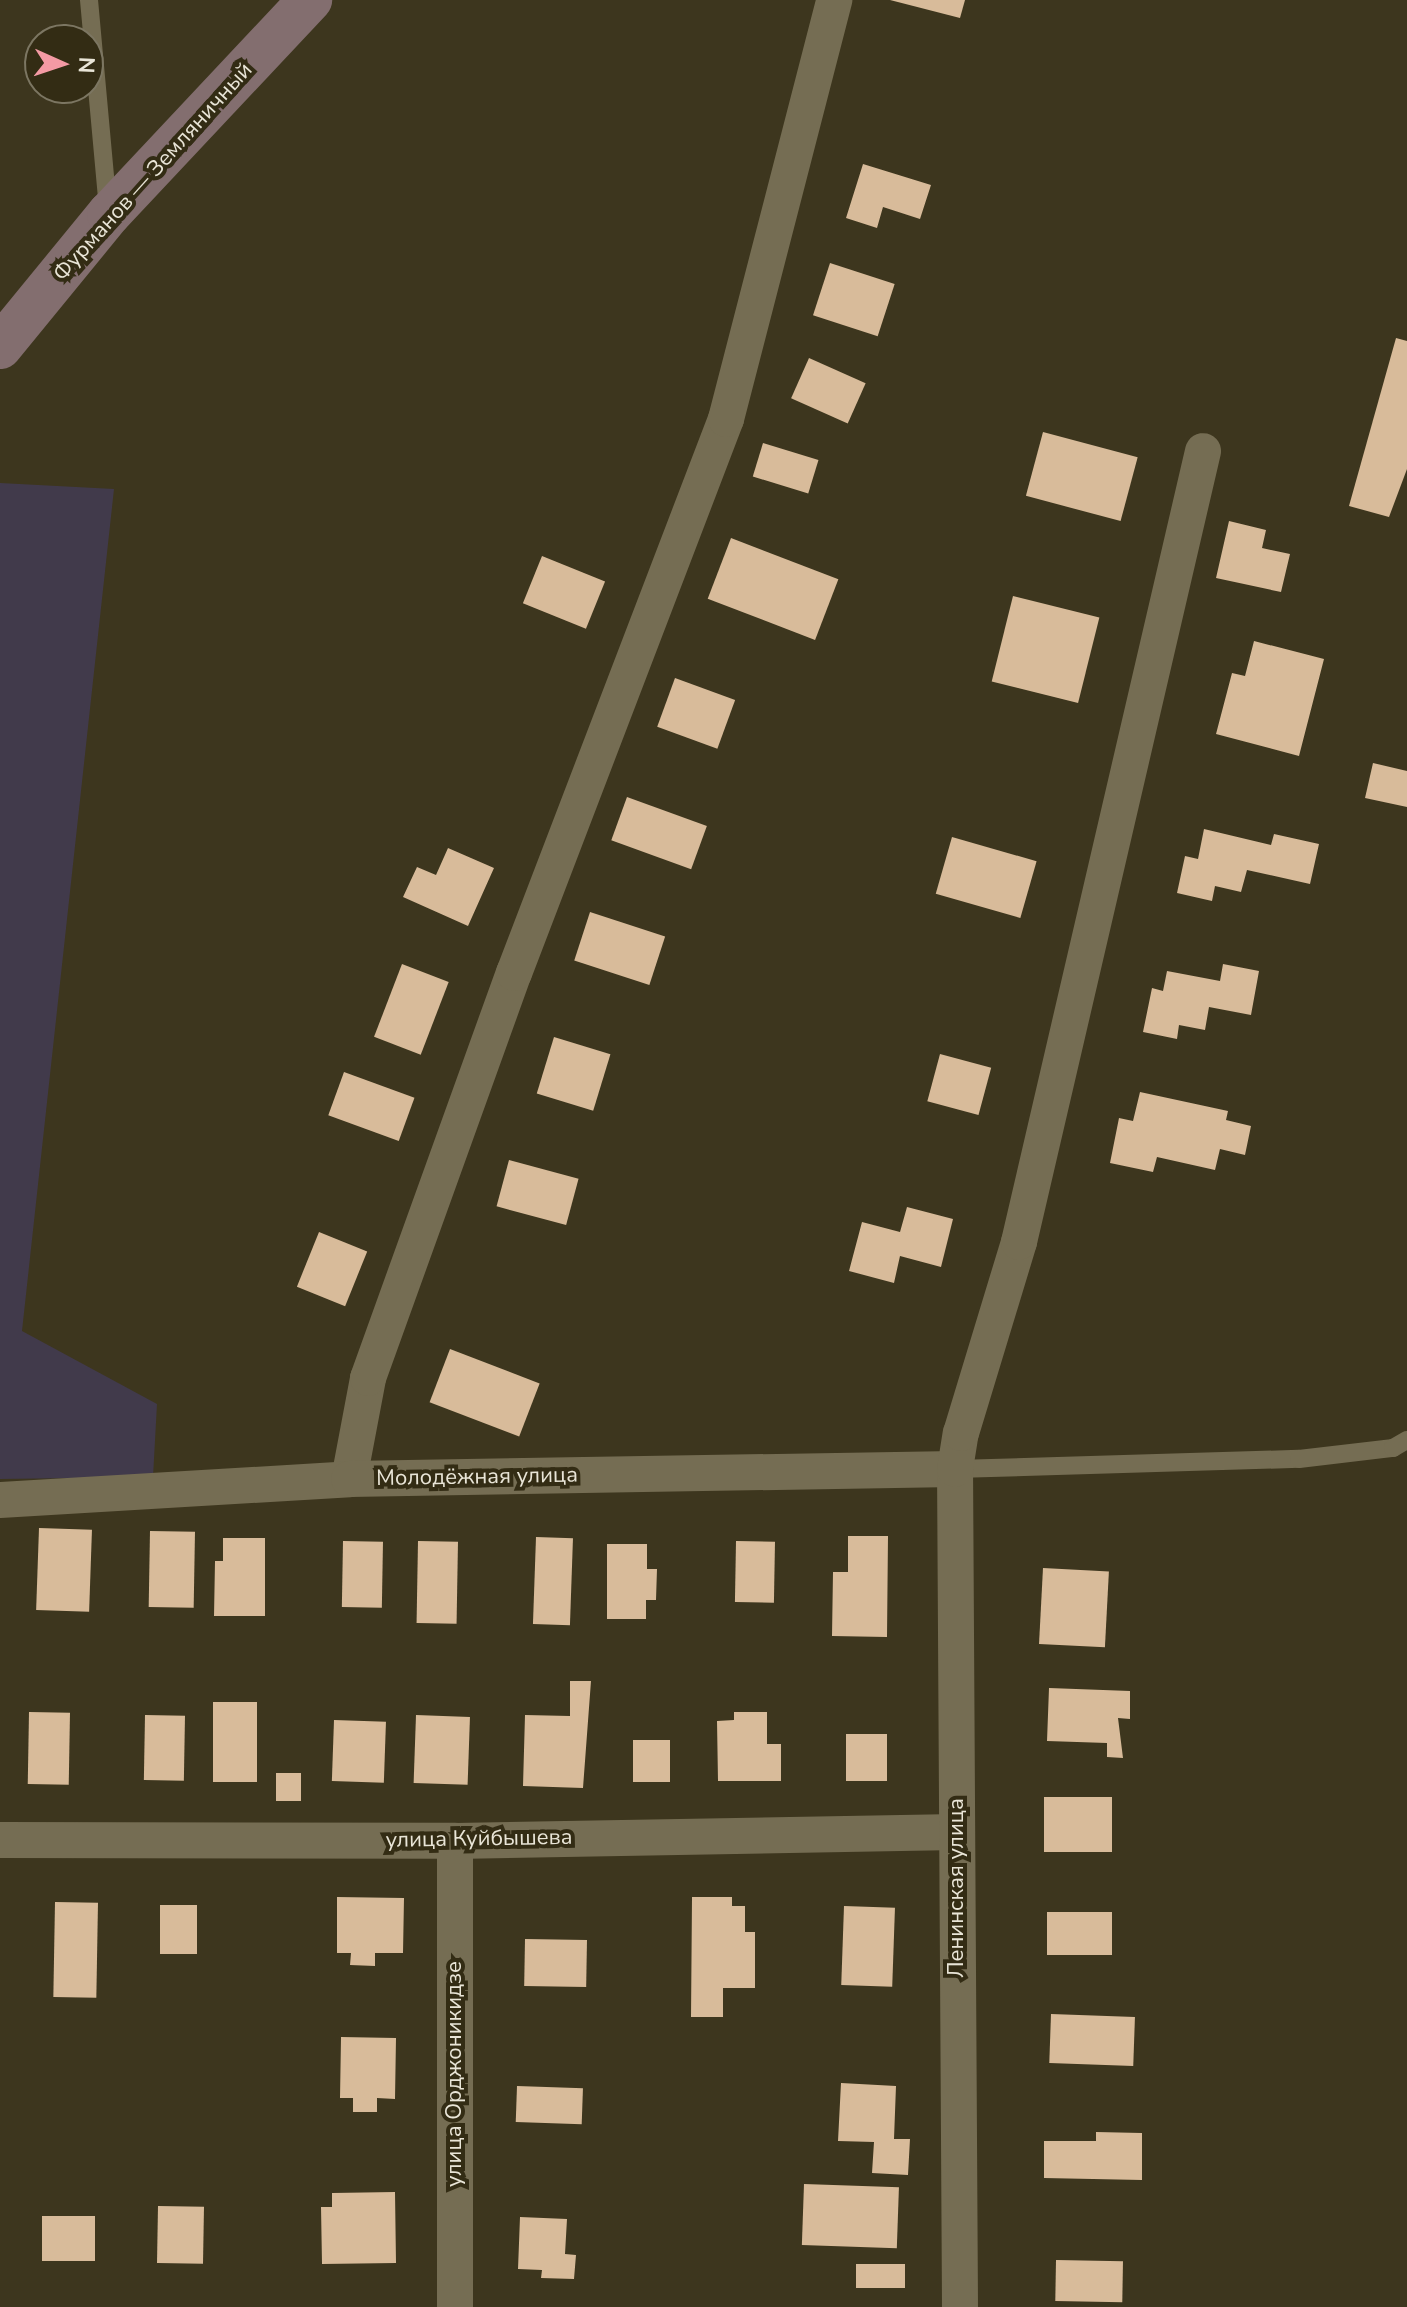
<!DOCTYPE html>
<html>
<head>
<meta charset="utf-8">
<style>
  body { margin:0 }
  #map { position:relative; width:1407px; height:2307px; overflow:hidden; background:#3d361e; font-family:"Nunito Sans",sans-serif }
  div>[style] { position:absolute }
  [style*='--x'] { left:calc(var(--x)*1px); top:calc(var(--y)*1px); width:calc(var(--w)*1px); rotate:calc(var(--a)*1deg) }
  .industrial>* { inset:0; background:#413a4b }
  .building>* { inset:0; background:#d8bb9a; transform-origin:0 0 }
  .lane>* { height:18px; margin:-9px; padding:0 9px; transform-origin:9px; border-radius:9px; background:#756d53 }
  .street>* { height:36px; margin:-18px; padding:0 18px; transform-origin:18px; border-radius:18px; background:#756d53 }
  .secondary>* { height:44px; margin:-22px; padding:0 22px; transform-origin:22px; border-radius:22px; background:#836e6f }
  span { translate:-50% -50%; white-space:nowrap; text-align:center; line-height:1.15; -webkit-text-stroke:8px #332c14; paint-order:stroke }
  .street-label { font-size:22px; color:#e9e5d7 }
  .north { position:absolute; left:24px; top:24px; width:80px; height:80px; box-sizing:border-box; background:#332c14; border:2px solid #7c7662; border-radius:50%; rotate:93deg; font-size:22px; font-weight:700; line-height:32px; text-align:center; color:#e9e5d7 }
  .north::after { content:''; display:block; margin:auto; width:28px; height:36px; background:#f49aa4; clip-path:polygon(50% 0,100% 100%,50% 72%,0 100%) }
</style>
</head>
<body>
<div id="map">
  <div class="industrial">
    <div style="clip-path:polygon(0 483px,114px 489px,22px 1331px,157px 1404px,153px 1477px,0 1479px)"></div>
  </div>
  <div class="building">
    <div style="clip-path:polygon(890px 0,965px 0,960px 18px)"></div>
    <div style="clip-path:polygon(863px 164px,931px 185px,920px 219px,883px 207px,877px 228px,846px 218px)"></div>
    <div style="left:830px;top:263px;width:68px;height:55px;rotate:18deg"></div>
    <div style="clip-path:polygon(1396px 338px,1407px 341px,1407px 469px,1389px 517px,1349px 506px)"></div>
    <div style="left:809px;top:358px;width:62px;height:44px;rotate:24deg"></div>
    <div style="left:1043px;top:432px;width:98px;height:66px;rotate:15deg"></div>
    <div style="left:763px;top:443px;width:58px;height:35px;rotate:17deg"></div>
    <div style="clip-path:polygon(1229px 521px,1266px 530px,1262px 548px,1290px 554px,1281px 592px,1216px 578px)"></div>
    <div style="left:731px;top:538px;width:115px;height:65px;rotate:21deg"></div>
    <div style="left:542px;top:556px;width:68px;height:51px;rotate:22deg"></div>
    <div style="left:1013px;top:596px;width:89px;height:88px;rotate:14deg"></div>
    <div style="clip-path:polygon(1254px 641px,1324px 659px,1299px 756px,1216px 734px,1232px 673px,1245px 676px)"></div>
    <div style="left:675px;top:678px;width:64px;height:52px;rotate:20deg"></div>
    <div style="clip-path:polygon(1373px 763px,1407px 771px,1407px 807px,1365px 798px)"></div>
    <div style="left:627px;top:797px;width:85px;height:46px;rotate:20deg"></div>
    <div style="clip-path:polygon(1204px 829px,1271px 845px,1274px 834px,1319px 844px,1310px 884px,1247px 870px,1241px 892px,1215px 886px,1212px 901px,1177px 893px,1185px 856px,1198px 859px)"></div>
    <div style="left:952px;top:837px;width:88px;height:59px;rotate:16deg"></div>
    <div style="clip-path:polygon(448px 848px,494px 868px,468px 926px,403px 897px,417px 867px,436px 875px)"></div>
    <div style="left:590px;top:912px;width:79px;height:51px;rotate:18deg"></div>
    <div style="left:402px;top:964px;width:50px;height:78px;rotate:21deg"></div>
    <div style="clip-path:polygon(1223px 964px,1259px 971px,1251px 1015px,1209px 1007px,1205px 1030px,1179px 1025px,1177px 1039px,1143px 1032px,1152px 988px,1163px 991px,1167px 971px,1220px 981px)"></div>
    <div style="left:554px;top:1037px;width:59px;height:59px;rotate:17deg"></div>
    <div style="left:940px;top:1054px;width:53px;height:49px;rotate:15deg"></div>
    <div style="left:344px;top:1072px;width:75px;height:46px;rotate:20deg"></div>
    <div style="clip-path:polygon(1140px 1092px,1228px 1111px,1226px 1120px,1251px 1126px,1245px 1155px,1220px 1149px,1215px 1170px,1157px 1157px,1153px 1172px,1110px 1163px,1119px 1118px,1133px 1121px)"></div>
    <div style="left:509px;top:1160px;width:72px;height:48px;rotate:15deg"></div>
    <div style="clip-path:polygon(907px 1207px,953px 1219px,941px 1267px,900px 1256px,894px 1283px,849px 1271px,862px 1222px,900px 1232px)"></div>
    <div style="left:319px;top:1232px;width:52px;height:59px;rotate:22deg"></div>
    <div style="left:450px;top:1349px;width:96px;height:57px;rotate:21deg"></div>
    <div style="left:39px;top:1528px;width:53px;height:82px;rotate:2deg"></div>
    <div style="left:150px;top:1531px;width:45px;height:76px;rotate:1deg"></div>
    <div style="clip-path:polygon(848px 1536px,888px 1536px,887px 1637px,832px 1636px,833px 1572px,848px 1572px)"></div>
    <div style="left:536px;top:1537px;width:37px;height:87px;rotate:2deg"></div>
    <div style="clip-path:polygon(223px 1538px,265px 1538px,265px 1616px,214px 1616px,215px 1561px,223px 1561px)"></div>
    <div style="left:343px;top:1541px;width:40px;height:66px;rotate:1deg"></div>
    <div style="left:418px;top:1541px;width:40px;height:82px;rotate:1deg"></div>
    <div style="left:736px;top:1541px;width:39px;height:61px;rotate:1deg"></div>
    <div style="clip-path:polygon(607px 1544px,647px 1544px,647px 1569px,657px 1569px,656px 1600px,646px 1600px,646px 1619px,607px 1619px)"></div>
    <div style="left:1043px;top:1568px;width:66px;height:76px;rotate:3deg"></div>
    <div style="clip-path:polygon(570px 1681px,591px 1681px,583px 1788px,523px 1786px,525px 1715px,570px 1716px)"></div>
    <div style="clip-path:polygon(1049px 1688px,1130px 1691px,1130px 1719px,1118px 1718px,1123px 1758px,1107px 1757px,1107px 1743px,1047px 1741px)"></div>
    <div style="left:213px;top:1702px;width:44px;height:80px"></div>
    <div style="left:29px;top:1712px;width:41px;height:72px;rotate:1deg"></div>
    <div style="clip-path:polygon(734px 1712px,767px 1712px,767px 1744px,781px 1744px,781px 1781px,718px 1781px,717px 1721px,734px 1720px)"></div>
    <div style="left:145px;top:1715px;width:40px;height:65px;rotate:1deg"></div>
    <div style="left:416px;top:1715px;width:54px;height:68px;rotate:2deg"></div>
    <div style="left:334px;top:1720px;width:52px;height:61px;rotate:2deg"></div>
    <div style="left:846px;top:1734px;width:41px;height:47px"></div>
    <div style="left:633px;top:1740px;width:37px;height:42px"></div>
    <div style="left:276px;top:1773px;width:25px;height:28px"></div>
    <div style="left:1112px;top:1797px;width:55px;height:68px;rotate:90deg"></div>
    <div style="clip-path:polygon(337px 1897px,404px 1898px,403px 1953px,375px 1953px,375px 1966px,350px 1965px,351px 1953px,337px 1953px)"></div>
    <div style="clip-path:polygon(692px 1897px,732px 1897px,732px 1906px,745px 1906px,745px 1932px,755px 1932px,755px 1988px,723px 1988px,723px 2017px,691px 2017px)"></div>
    <div style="left:55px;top:1902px;width:43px;height:95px;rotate:1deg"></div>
    <div style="left:160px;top:1905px;width:37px;height:49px"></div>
    <div style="left:844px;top:1906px;width:51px;height:79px;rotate:2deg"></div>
    <div style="left:1047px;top:1912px;width:65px;height:43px"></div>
    <div style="left:525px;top:1939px;width:62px;height:47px;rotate:1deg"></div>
    <div style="left:1051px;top:2014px;width:84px;height:49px;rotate:2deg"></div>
    <div style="clip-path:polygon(341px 2037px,396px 2038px,395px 2099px,377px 2098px,377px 2112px,353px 2112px,353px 2098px,340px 2098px)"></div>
    <div style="clip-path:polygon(841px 2083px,896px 2086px,894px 2139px,910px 2139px,908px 2175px,872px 2173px,874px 2142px,838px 2141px)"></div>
    <div style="left:517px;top:2086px;width:66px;height:36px;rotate:2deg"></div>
    <div style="clip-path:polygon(1096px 2132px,1142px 2133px,1142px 2180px,1044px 2178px,1044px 2141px,1096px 2141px)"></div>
    <div style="left:804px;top:2184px;width:95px;height:61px;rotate:2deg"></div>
    <div style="clip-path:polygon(395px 2192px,396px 2263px,322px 2264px,321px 2207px,332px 2207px,332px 2193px)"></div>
    <div style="left:158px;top:2206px;width:46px;height:57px;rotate:1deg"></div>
    <div style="left:42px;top:2216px;width:53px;height:45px"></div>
    <div style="clip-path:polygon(520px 2217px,567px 2219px,565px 2254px,576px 2255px,574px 2279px,541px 2278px,542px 2270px,518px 2269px)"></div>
    <div style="left:1056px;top:2260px;width:67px;height:41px;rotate:1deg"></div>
    <div style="left:905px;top:2264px;width:24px;height:49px;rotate:90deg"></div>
  </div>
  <div class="lane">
    <div style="--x:89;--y:0;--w:208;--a:84.8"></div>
    <div style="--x:955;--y:1469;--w:344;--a:-1.7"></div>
    <div style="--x:1299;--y:1459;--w:95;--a:-6.7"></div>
    <div style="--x:1393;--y:1448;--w:16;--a:-30"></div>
  </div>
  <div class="street">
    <div style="--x:349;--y:1479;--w:103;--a:-79.3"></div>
    <div style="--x:368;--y:1378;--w:431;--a:-70.2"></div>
    <div style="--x:514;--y:973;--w:593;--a:-69.06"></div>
    <div style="--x:726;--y:419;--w:433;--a:-75.5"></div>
    <div style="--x:0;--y:1500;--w:350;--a:-3.4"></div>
    <div style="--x:349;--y:1479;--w:606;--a:-0.95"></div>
    <div style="--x:0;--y:1840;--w:455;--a:0.1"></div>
    <div style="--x:455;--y:1841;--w:502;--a:-1.03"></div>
    <div style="--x:455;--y:2307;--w:466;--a:-90"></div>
    <div style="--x:960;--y:2307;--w:838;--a:-90.34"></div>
    <div style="--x:955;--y:1469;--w:36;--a:-81"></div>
    <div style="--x:961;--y:1433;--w:200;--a:-73.1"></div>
    <div style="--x:1019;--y:1242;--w:812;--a:-76.9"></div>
  </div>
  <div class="secondary">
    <div style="--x:0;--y:347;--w:172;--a:-50.7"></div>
    <div style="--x:109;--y:214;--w:294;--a:-46.8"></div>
  </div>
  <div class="street-label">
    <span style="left:153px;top:172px;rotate:-48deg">Фурманов — Земляничный</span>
    <span style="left:477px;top:1477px;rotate:-1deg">Молодёжная улица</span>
    <span style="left:479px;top:1839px;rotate:-1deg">улица Куйбышева</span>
    <span style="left:957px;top:1888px;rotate:-90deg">Ленинская улица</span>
    <span style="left:455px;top:2074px;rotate:-90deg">улица Орджоникидзе</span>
  </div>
  <div class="north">N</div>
</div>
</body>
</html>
